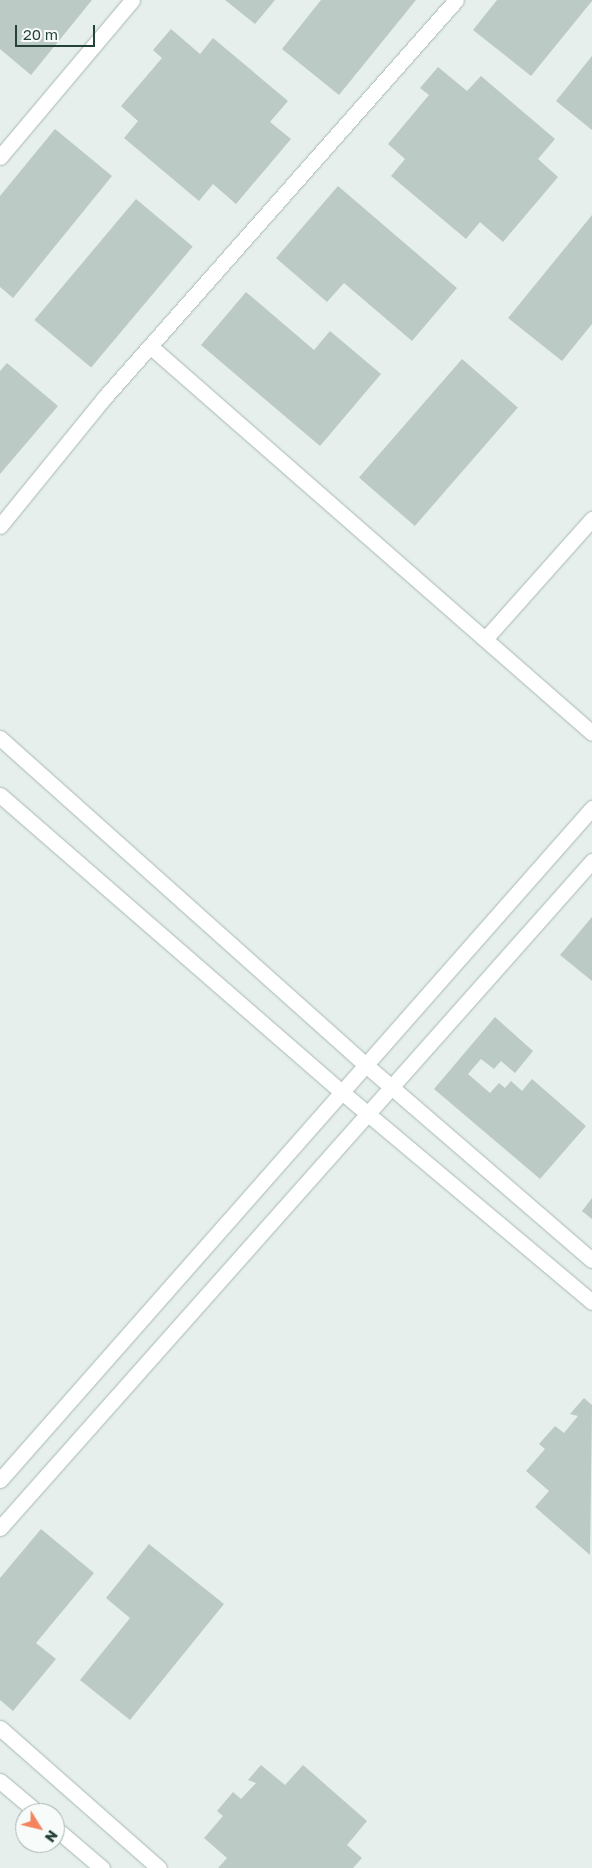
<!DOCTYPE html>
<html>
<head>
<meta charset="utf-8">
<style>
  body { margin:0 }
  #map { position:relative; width:592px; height:1868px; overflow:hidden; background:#e6efeb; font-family:"Golos Text",sans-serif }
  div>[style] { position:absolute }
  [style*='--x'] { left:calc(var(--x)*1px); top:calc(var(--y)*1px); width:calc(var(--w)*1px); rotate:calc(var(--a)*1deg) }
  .building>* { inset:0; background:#bbcac4; transform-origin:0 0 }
  .roads { filter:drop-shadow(0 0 1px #a8b8b2) drop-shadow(0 0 1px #a8b8b2) }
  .street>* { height:15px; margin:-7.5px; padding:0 7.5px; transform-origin:7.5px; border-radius:7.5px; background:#fff }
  span { translate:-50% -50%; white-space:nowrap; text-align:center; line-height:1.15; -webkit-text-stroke:5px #f7fbf9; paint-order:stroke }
  .north { position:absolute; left:15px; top:1803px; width:50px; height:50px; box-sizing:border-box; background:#f7fbf9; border:1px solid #a3b1ad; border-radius:50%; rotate:126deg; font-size:14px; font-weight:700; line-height:20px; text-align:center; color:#24423a }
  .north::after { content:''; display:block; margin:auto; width:18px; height:22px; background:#f4845f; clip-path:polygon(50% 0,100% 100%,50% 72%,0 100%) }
  .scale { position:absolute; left:15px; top:25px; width:80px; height:22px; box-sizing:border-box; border:2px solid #24423a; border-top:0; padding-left:6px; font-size:15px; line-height:18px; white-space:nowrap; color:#24423a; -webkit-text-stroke:4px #f7fbf9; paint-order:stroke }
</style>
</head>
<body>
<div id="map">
  <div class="building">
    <div style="clip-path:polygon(0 0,92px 0,31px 75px,0 49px)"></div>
    <div style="clip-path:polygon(225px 0,275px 0,255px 24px)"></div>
    <div style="clip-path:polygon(321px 0,416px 0,339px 95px,282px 49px)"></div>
    <div style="clip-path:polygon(497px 0,592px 0,592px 1px,531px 76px,473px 30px)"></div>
    <div style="clip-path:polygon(171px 29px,200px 54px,213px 38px,288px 101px,270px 122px,291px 139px,236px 204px,213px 184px,199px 201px,124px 138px,138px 121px,121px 106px,162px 58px,153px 50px)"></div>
    <div style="clip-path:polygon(592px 56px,592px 130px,556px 101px)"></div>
    <div style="clip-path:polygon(438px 67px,467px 91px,481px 76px,555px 139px,538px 159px,558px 177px,503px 242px,480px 222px,466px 239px,391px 176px,405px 159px,388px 144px,429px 95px,420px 88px)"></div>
    <div style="clip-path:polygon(55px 129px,112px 176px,13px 298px,0 287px,0 196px)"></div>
    <div style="clip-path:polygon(338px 186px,457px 288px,412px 341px,344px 283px,327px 302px,276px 258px)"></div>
    <div style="left:136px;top:199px;width:74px;height:158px;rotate:40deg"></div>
    <div style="clip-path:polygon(592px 215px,592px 324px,562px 361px,508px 318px)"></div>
    <div style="clip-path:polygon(246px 292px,314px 350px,330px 331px,381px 374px,320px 446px,201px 345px)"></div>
    <div style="left:462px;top:359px;width:74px;height:157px;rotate:41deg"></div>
    <div style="clip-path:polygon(7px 363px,58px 406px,0 474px,0 371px)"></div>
    <div style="clip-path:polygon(592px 917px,592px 981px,560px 955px)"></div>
    <div style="clip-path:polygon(495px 1017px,533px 1051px,515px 1073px,501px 1061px,494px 1069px,481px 1059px,468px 1074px,490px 1093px,499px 1083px,505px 1088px,511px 1081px,522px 1091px,532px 1079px,586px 1126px,540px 1179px,434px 1089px)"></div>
    <div style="clip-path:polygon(592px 1198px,592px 1219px,582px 1211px)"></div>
    <div style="clip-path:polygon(584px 1398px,592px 1405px,590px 1555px,535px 1507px,549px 1491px,526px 1471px,545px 1449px,539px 1444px,555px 1426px,564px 1433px,578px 1416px,570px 1414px)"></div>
    <div style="clip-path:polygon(41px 1529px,94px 1573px,36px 1643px,56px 1659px,13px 1711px,0 1700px,0 1578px)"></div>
    <div style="clip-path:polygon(149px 1544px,224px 1604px,130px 1720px,80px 1680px,130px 1618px,106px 1598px)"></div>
    <div style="clip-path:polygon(261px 1765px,285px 1785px,303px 1765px,367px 1821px,347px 1845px,362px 1858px,353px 1868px,218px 1868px,227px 1858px,204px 1838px,223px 1816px,217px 1811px,233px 1792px,241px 1799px,256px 1783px,248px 1780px)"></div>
  </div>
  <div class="roads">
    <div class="street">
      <div style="--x:0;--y:157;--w:205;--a:-49.9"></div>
      <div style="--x:150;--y:346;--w:587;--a:41.2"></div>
      <div style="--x:0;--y:526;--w:165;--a:-50.9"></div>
      <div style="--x:104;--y:398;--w:531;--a:-48.51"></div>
      <div style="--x:485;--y:639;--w:161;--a:-48.3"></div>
      <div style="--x:0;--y:738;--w:492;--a:41.8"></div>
      <div style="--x:367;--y:1066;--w:297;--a:40.8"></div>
      <div style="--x:0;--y:795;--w:454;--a:41"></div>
      <div style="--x:343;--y:1093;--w:325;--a:40"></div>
      <div style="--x:0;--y:1480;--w:896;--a:-48.62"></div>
      <div style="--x:0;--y:1528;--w:892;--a:-48.41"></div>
      <div style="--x:0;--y:1728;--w:212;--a:41.4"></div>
      <div style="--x:0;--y:1781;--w:50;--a:40.1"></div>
      <div style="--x:55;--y:1828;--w:62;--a:40.4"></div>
    </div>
  </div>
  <div class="north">N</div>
  <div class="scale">20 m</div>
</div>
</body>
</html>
